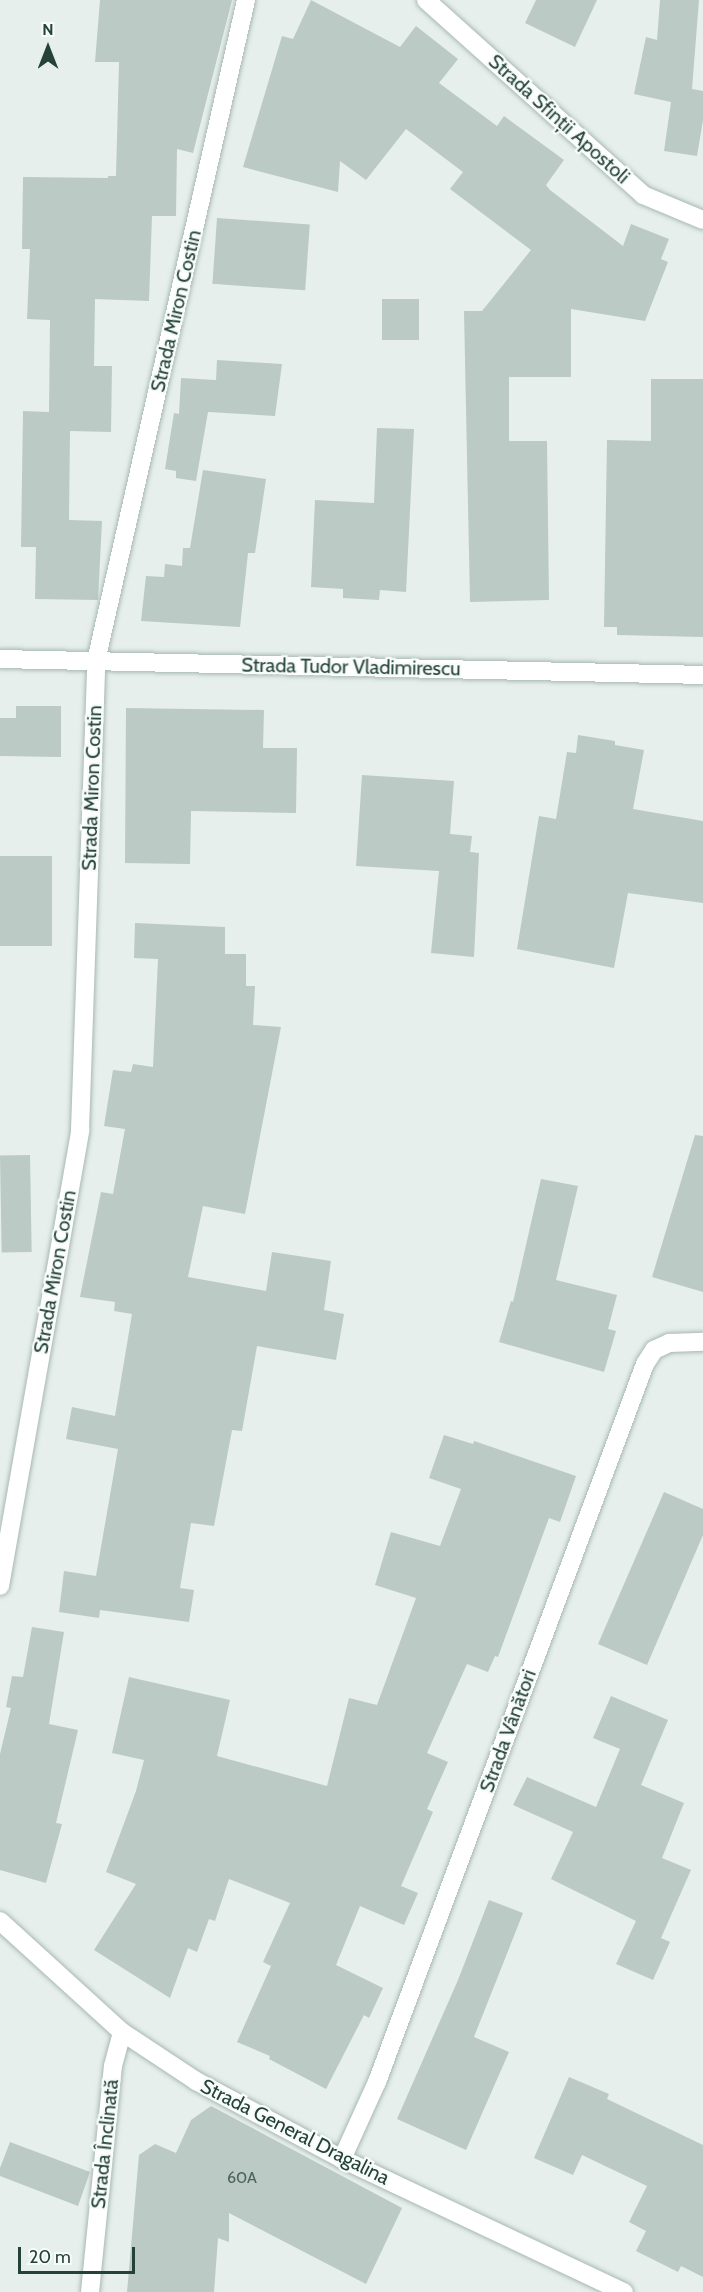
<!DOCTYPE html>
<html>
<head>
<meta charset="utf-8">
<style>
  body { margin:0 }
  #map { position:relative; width:703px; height:2292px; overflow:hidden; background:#e6efeb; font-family:Cabin,sans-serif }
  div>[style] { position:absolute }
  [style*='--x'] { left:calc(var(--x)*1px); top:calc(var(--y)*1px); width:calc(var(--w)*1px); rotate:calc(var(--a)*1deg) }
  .building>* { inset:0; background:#bbcac4; transform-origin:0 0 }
  .roads { filter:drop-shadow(0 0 2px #a8b8b2) drop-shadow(0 0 2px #a8b8b2) }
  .minor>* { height:18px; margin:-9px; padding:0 9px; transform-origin:9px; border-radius:9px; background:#fff }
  span { translate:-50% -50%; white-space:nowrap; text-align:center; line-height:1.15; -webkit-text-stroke:4.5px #f7fbf9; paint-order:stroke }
  .number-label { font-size:16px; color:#4a645c }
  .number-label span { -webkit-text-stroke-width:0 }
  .street-label { font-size:20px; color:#24423a }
  .north { position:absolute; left:18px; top:18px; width:60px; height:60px; -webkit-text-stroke:4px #f7fbf9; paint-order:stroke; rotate:0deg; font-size:16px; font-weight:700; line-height:24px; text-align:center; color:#24423a }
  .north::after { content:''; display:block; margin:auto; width:21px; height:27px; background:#24423a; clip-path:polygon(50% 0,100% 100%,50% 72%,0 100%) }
  .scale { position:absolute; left:18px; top:2247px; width:117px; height:27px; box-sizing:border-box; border:3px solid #24423a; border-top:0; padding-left:8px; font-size:18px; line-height:21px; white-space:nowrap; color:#24423a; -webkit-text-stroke:4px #f7fbf9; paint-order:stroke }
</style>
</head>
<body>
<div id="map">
  <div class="building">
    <div style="clip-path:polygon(100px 0,232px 0,193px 153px,177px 149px,176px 216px,152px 216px,149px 301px,95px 299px,94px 366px,112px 366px,111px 432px,70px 431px,69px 520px,102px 521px,98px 600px,35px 599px,36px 547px,21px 547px,23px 411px,49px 412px,50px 320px,27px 319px,30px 249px,22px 249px,23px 177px,108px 178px,108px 176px,116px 176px,119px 62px,95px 62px)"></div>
    <div style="clip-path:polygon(311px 0,400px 47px,416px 26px,458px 59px,439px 83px,497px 126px,504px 116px,564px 160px,546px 185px,550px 190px,623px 246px,631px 224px,669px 239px,661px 259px,668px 262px,645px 321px,571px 309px,571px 377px,509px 377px,509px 441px,547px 441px,549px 600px,470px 602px,464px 311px,482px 311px,531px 250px,450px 189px,463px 172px,406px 129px,366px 180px,340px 161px,338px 192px,243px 167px,282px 36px,293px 39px)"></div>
    <div style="clip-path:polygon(536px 0,597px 0,575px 47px,525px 23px)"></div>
    <div style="clip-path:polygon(660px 0,699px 0,692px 89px,703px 91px,703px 120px,697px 156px,664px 151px,671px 102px,634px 94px,646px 37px,657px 40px)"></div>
    <div style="left:217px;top:218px;width:93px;height:66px;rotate:4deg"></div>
    <div style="left:382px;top:299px;width:37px;height:41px"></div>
    <div style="clip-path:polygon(217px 360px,282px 364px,275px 416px,208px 412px,196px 481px,176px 478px,176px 471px,165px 469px,174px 413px,179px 414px,181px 378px,216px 380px)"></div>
    <div style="clip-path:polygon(651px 379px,703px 379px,703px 637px,617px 635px,617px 627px,604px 627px,607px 440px,651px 441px)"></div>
    <div style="clip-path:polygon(377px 428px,414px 429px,406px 592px,380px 590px,379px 600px,343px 598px,343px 589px,311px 587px,315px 500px,374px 503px)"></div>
    <div style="clip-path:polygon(203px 470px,266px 479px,255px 553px,248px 553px,240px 627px,141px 621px,146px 576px,164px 577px,165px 564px,182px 566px,183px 548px,190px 548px)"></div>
    <div style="clip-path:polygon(16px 706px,61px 706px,61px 757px,0 756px,0 718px,16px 718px)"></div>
    <div style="clip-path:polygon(126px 708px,264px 710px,263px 748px,297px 748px,296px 813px,191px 811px,190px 864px,125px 863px)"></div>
    <div style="clip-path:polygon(578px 735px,615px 741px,615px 745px,644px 750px,633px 809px,703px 821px,703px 903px,628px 893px,614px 968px,517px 949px,539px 816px,556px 819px,567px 752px,576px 753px)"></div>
    <div style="clip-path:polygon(362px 775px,454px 781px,450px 834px,472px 836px,470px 852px,479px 853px,474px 957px,431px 953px,439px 871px,356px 866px)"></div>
    <div style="left:0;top:856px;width:52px;height:90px"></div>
    <div style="clip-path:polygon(135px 923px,225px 927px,225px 954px,246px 954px,246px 986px,255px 986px,253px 1025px,281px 1027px,245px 1214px,203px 1206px,188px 1277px,266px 1291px,272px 1252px,331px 1261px,324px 1310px,344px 1314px,336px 1360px,257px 1346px,242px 1431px,232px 1430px,214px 1526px,191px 1523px,180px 1588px,194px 1590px,189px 1622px,100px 1610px,99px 1618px,59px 1612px,64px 1571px,96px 1576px,118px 1449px,66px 1439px,72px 1407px,115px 1416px,132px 1314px,114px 1311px,115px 1302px,80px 1297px,101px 1192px,113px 1194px,125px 1129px,104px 1126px,113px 1070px,131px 1072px,133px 1064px,153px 1067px,158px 959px,134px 958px)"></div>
    <div style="clip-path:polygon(695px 1135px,703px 1136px,703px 1292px,652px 1277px)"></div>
    <div style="left:30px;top:1155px;width:97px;height:30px;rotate:89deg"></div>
    <div style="clip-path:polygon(541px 1179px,578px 1186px,556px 1280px,617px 1295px,608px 1329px,616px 1331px,604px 1372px,499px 1342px,511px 1301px,513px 1302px)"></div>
    <div style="clip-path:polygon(444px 1435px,473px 1444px,474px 1441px,576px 1476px,560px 1522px,549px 1518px,498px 1657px,495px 1656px,488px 1672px,467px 1664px,427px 1753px,448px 1762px,427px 1809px,433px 1812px,401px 1886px,418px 1893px,404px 1925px,360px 1906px,336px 1965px,383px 1988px,369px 2018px,364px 2015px,326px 2089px,269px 2059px,270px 2056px,237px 2042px,271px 1966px,263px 1962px,290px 1903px,229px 1879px,215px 1921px,209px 1919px,197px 1952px,188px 1948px,170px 1998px,94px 1950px,136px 1884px,106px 1872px,136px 1791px,144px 1760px,112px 1753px,129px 1677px,230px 1700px,217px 1756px,327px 1786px,349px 1698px,377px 1705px,416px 1598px,375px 1585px,391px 1532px,440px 1546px,461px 1489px,429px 1478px)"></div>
    <div style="clip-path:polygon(664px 1492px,703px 1509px,703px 1535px,647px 1665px,598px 1644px)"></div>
    <div style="clip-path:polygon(32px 1627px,64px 1632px,49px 1724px,78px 1730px,56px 1823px,62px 1824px,46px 1883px,0 1870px,0 1754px,11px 1708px,6px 1707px,12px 1676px,23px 1677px)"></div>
    <div style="clip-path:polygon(611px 1696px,668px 1720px,641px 1785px,684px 1803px,662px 1858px,691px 1870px,661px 1938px,670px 1942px,653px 1980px,616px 1964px,636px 1921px,551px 1879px,573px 1832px,513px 1805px,527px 1777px,596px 1807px,620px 1749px,593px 1738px)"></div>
    <div style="clip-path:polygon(489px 1900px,523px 1913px,474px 2037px,509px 2052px,466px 2150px,397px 2119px,458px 1980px)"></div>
    <div style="clip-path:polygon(569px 2077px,609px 2094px,607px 2099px,703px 2145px,703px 2277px,681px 2266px,678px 2272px,636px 2251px,646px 2231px,629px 2222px,647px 2186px,582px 2155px,573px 2175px,534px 2158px)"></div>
    <div style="clip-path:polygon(211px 2106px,402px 2208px,366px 2284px,229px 2213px,229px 2242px,218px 2238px,214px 2292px,127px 2292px,139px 2155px,155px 2144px,176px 2153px,191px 2120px)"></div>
    <div style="clip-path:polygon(10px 2142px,90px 2172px,78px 2206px,0 2176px,0 2168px)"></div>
  </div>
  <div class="roads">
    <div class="minor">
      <div style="--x:426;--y:0;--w:292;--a:41.9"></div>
      <div style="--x:643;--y:195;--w:65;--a:22.6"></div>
      <div style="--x:0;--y:659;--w:703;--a:1.3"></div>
      <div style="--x:0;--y:1586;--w:463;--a:-80"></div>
      <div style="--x:80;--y:1130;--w:469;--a:-88"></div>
      <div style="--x:96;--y:661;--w:678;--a:-77.21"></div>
      <div style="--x:0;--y:1921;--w:165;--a:42.3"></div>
      <div style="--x:122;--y:2032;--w:89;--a:33.5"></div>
      <div style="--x:196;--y:2081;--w:166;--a:28.1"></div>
      <div style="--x:342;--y:2159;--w:312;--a:25.3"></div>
      <div style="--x:342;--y:2159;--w:85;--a:-65.6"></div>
      <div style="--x:377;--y:2082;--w:766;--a:-69.53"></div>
      <div style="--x:645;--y:1364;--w:17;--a:-57"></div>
      <div style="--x:654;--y:1350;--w:17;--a:-25"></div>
      <div style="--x:669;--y:1343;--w:34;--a:-2"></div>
      <div style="--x:90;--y:2292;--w:227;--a:-84.2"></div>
      <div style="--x:113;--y:2066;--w:35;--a:-75"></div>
    </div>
  </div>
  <div class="number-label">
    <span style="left:242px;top:2178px">60A</span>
  </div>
  <div class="street-label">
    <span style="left:559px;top:119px;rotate:42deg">Strada Sfinții Apostoli</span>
    <span style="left:176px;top:311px;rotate:-77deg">Strada Miron Costin</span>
    <span style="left:351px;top:667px;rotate:1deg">Strada Tudor Vladimirescu</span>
    <span style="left:92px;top:788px;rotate:-88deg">Strada Miron Costin</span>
    <span style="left:55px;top:1272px;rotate:-80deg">Strada Miron Costin</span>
    <span style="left:508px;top:1731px;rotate:-70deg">Strada Vânători</span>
    <span style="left:295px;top:2132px;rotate:27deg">Strada General Dragalina</span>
    <span style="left:105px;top:2144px;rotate:-84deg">Strada Înclinată</span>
  </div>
  <div class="north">N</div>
  <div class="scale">20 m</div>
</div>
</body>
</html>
